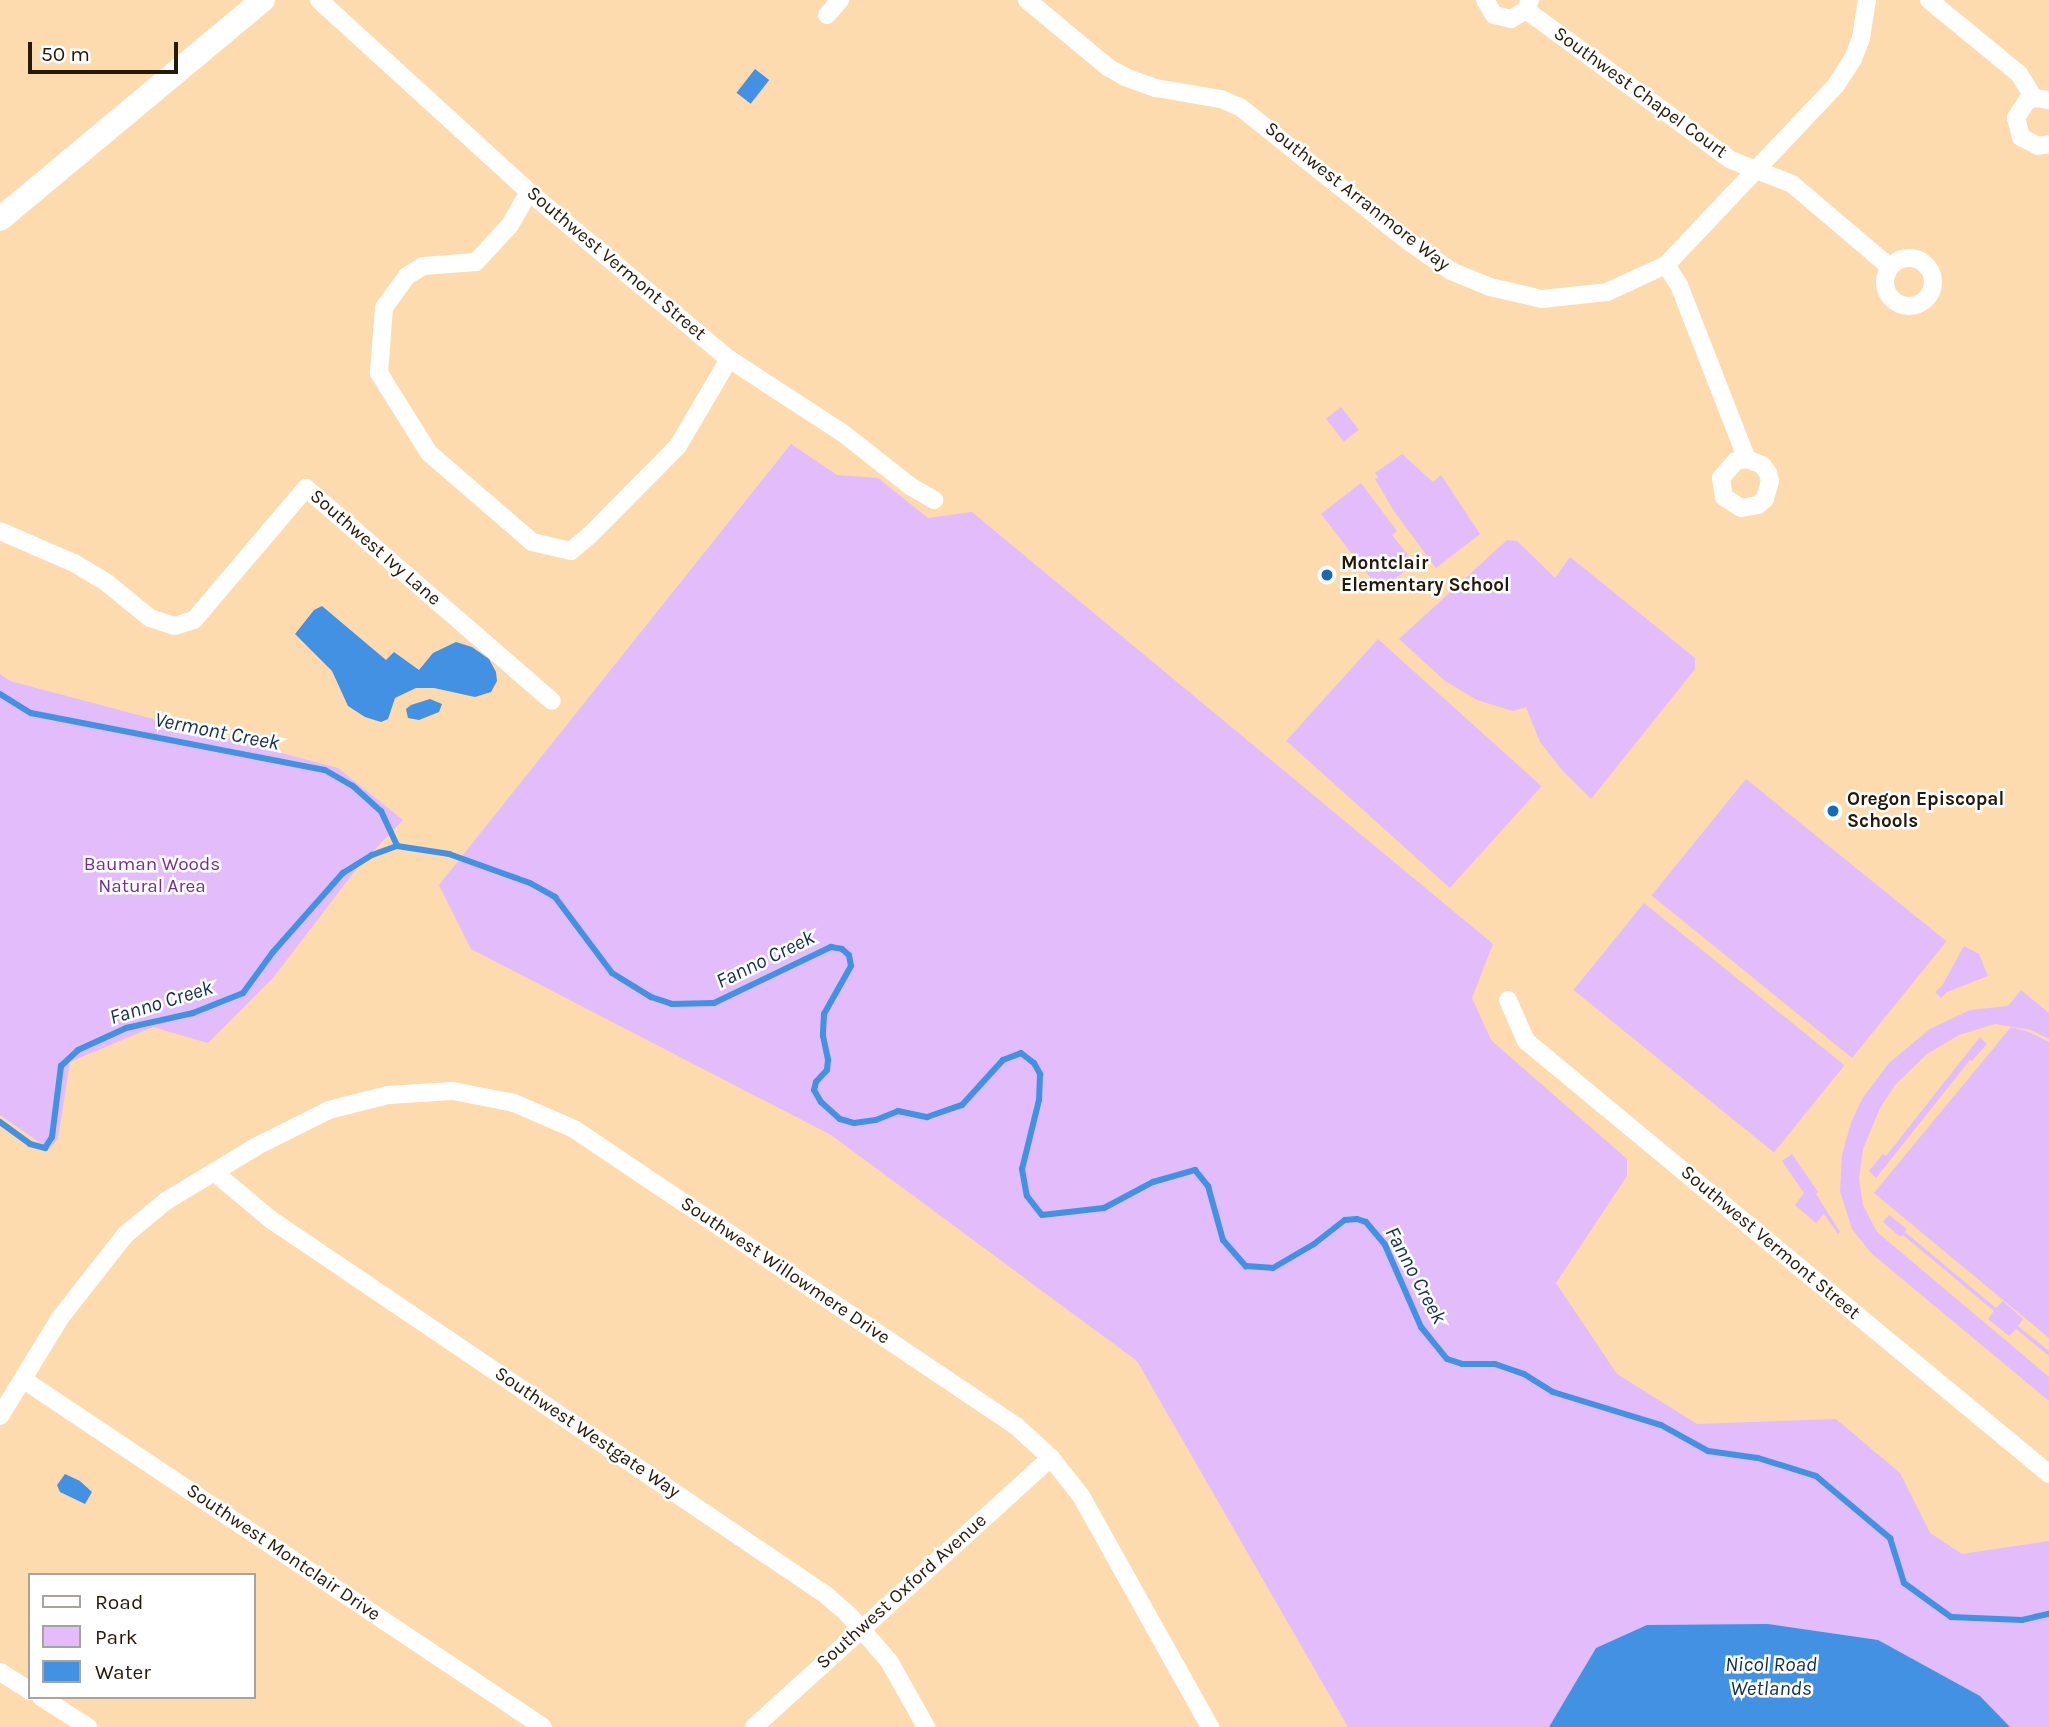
<!DOCTYPE html>
<html>
<head>
<meta charset="utf-8">
<style>
  body { margin:0 }
  #map { position:relative; width:2049px; height:1727px; overflow:hidden; background:#fedaaf; font-family:Karla,sans-serif }
  div>[style] { position:absolute }
  [style*='--x'] { left:calc(var(--x)*1px); top:calc(var(--y)*1px); width:calc(var(--w)*1px); rotate:calc(var(--a)*1deg) }
  .green>* { inset:0; background:#e2bcfb; transform-origin:0 0 }
  .water>* { inset:0; background:#4291e3; transform-origin:0 0 }
  .stream>* { height:6px; margin:-3px; padding:0 3px; transform-origin:3px; border-radius:3px; background:#4291e3 }
  .minor>* { height:18px; margin:-9px; padding:0 9px; transform-origin:9px; border-radius:9px; background:#fff }
  .minor>.ring { margin:-9px; padding:0; box-sizing:content-box; background:none; border:18px solid #fff; border-radius:50% }
  .secondary>* { height:24px; margin:-12px; padding:0 12px; transform-origin:12px; border-radius:12px; background:#fff }
  .dots>* { width:19px; height:19px; translate:-50% -50%; box-sizing:border-box; border:4px solid #fff; border-radius:50% }
  span { translate:-50% -50%; white-space:nowrap; text-align:center; line-height:1.15; -webkit-text-stroke:5px #fff; paint-order:stroke }
  .street-label { font-size:19px; color:#261908 }
  .poi-label { font-size:19px; color:#261908; font-weight:700 }
  .left { translate:0 -50%; text-align:left }
  .park-label { font-size:19px; color:#752c9a }
  .water-label { font-size:21px; color:#103051; font-style:italic }
  .legend { position:absolute; left:28px; top:1573px; width:228px; height:126px; box-sizing:border-box; background:#fff; border:2px solid #a8a39c; margin:0; padding:9px 12px; list-style:none; font-size:21px; color:#261908 }
  .legend li { display:flex; align-items:center; gap:14px; height:35px }
  .legend b { width:35px; border:2px solid #a8a39c }
  .scale { position:absolute; left:28px; top:42px; width:150px; height:32px; box-sizing:border-box; border:4px solid #261908; border-top:0; padding-left:9px; font-size:21px; line-height:24px; white-space:nowrap; color:#261908; -webkit-text-stroke:5px #fff; paint-order:stroke }
</style>
</head>
<body>
<div id="map">
  <div class="green">
    <div style="left:1341px;top:407px;width:29px;height:19px;rotate:52deg"></div>
    <div style="clip-path:polygon(791px 444px,837px 475px,878px 478px,928px 518px,972px 512px,1493px 944px,1472px 998px,1491px 1040px,1627px 1159px,1627px 1176px,1556px 1283px,1617px 1374px,1697px 1424px,1836px 1419px,1900px 1473px,1930px 1533px,1962px 1554px,2049px 1541px,2049px 1727px,2010px 1727px,1980px 1696px,1596px 1648px,1549px 1727px,1348px 1727px,1137px 1361px,831px 1135px,471px 949px,439px 885px)"></div>
    <div style="clip-path:polygon(1402px 454px,1433px 482px,1441px 475px,1480px 534px,1436px 568px,1394px 511px,1375px 479px,1378px 477px,1375px 473px)"></div>
    <div style="clip-path:polygon(1361px 483px,1397px 531px,1392px 535px,1415px 564px,1380px 590px,1321px 514px)"></div>
    <div style="clip-path:polygon(1507px 540px,1517px 541px,1555px 578px,1570px 557px,1695px 658px,1695px 669px,1591px 799px,1562px 770px,1540px 742px,1526px 707px,1513px 711px,1477px 700px,1445px 681px,1399px 639px)"></div>
    <div style="left:1378px;top:639px;width:220px;height:137px;rotate:42deg"></div>
    <div style="clip-path:polygon(0 674px,10px 681px,338px 768px,403px 820px,358px 867px,273px 978px,208px 1043px,153px 1027px,70px 1062px,58px 1139px,49px 1149px,0 1115px)"></div>
    <div style="left:1746px;top:779px;width:258px;height:150px;rotate:39deg"></div>
    <div style="left:1644px;top:903px;width:258px;height:112px;rotate:39deg"></div>
    <div style="clip-path:polygon(1964px 946px,1979px 954px,1988px 976px,1947px 992px,1941px 998px,1935px 992px,1942px 986px)"></div>
    <div style="clip-path:polygon(2021px 990px,2049px 1013px,2049px 1039px,2031px 1030px,1995px 1024px,1959px 1035px,1927px 1054px,1895px 1085px,1880px 1108px,1863px 1149px,1859px 1179px,1863px 1205px,1877px 1232px,2049px 1377px,2049px 1401px,1871px 1253px,1852px 1229px,1840px 1191px,1842px 1155px,1851px 1123px,1862px 1099px,1889px 1063px,1930px 1029px,1970px 1010px,2008px 1006px)"></div>
    <div style="clip-path:polygon(2011px 1027px,2029px 1032px,2049px 1042px,2049px 1338px,1874px 1193px)"></div>
    <div style="clip-path:polygon(1980px 1037px,1987px 1044px,1972px 1061px,1970px 1060px,1876px 1178px,1869px 1171px,1883px 1154px,1886px 1156px)"></div>
    <div style="clip-path:polygon(1792px 1154px,1818px 1192px,1816px 1194px,1840px 1232px,1838px 1234px,1824px 1214px,1816px 1223px,1795px 1205px,1804px 1193px,1782px 1161px)"></div>
    <div style="clip-path:polygon(1889px 1215px,1907px 1229px,1905px 1232px,1996px 1308px,2003px 1301px,2023px 1319px,2018px 1326px,2049px 1351px,2049px 1356px,2016px 1329px,2009px 1336px,1988px 1319px,1994px 1311px,1903px 1235px,1900px 1237px,1883px 1222px)"></div>
  </div>
  <div class="water">
    <div style="left:755px;top:69px;width:18px;height:30px;rotate:38deg"></div>
    <div style="clip-path:polygon(322px 606px,386px 660px,394px 652px,419px 670px,433px 653px,456px 642px,472px 647px,489px 659px,496px 672px,497px 681px,491px 692px,475px 697px,434px 688px,416px 688px,395px 698px,388px 719px,381px 722px,365px 717px,348px 706px,332px 671px,295px 634px,314px 610px)"></div>
    <div style="clip-path:polygon(430px 699px,442px 704px,439px 712px,419px 720px,408px 718px,406px 709px,411px 705px)"></div>
    <div style="clip-path:polygon(65px 1474px,80px 1481px,92px 1492px,85px 1504px,60px 1492px,57px 1485px)"></div>
    <div style="clip-path:polygon(1768px 1624px,1878px 1640px,1980px 1696px,2010px 1727px,1549px 1727px,1596px 1648px,1647px 1625px)"></div>
  </div>
  <div class="stream">
    <div style="--x:0;--y:694;--w:36;--a:32"></div>
    <div style="--x:31;--y:713;--w:299;--a:11"></div>
    <div style="--x:325;--y:770;--w:32;--a:30"></div>
    <div style="--x:353;--y:786;--w:38;--a:42"></div>
    <div style="--x:381;--y:811;--w:38;--a:65"></div>
    <div style="--x:0;--y:1122;--w:37;--a:36"></div>
    <div style="--x:30;--y:1144;--w:16;--a:15"></div>
    <div style="--x:45;--y:1148;--w:13;--a:-58"></div>
    <div style="--x:52;--y:1137;--w:72;--a:-82.8"></div>
    <div style="--x:61;--y:1066;--w:23;--a:-43"></div>
    <div style="--x:78;--y:1050;--w:53;--a:-24.6"></div>
    <div style="--x:126;--y:1028;--w:69;--a:-12.6"></div>
    <div style="--x:193;--y:1013;--w:54;--a:-21.8"></div>
    <div style="--x:243;--y:993;--w:51;--a:-53.8"></div>
    <div style="--x:273;--y:952;--w:106;--a:-48.5"></div>
    <div style="--x:343;--y:873;--w:34;--a:-32"></div>
    <div style="--x:372;--y:855;--w:27;--a:-20"></div>
    <div style="--x:397;--y:846;--w:53;--a:8.7"></div>
    <div style="--x:449;--y:854;--w:86;--a:19.7"></div>
    <div style="--x:530;--y:883;--w:29;--a:29"></div>
    <div style="--x:555;--y:897;--w:95;--a:53.1"></div>
    <div style="--x:612;--y:973;--w:46;--a:31.6"></div>
    <div style="--x:651;--y:997;--w:22;--a:18"></div>
    <div style="--x:672;--y:1004;--w:42;--a:-1.4"></div>
    <div style="--x:714;--y:1003;--w:130;--a:-25.6"></div>
    <div style="--x:831;--y:947;--w:11;--a:10"></div>
    <div style="--x:842;--y:949;--w:9;--a:41"></div>
    <div style="--x:849;--y:955;--w:11;--a:80"></div>
    <div style="--x:851;--y:966;--w:55;--a:119.4"></div>
    <div style="--x:824;--y:1014;--w:22;--a:93"></div>
    <div style="--x:823;--y:1036;--w:25;--a:78"></div>
    <div style="--x:828;--y:1060;--w:10;--a:96"></div>
    <div style="--x:827;--y:1070;--w:16;--a:133"></div>
    <div style="--x:816;--y:1082;--w:8;--a:104"></div>
    <div style="--x:814;--y:1090;--w:14;--a:60"></div>
    <div style="--x:821;--y:1102;--w:25;--a:42"></div>
    <div style="--x:840;--y:1119;--w:15;--a:16"></div>
    <div style="--x:854;--y:1123;--w:22;--a:-8"></div>
    <div style="--x:876;--y:1120;--w:24;--a:-22"></div>
    <div style="--x:898;--y:1111;--w:30;--a:12"></div>
    <div style="--x:927;--y:1117;--w:37;--a:-19"></div>
    <div style="--x:962;--y:1105;--w:61;--a:-47.7"></div>
    <div style="--x:1003;--y:1060;--w:19;--a:-21"></div>
    <div style="--x:1021;--y:1053;--w:16;--a:38"></div>
    <div style="--x:1034;--y:1063;--w:13;--a:61"></div>
    <div style="--x:1040;--y:1074;--w:26;--a:92"></div>
    <div style="--x:1039;--y:1100;--w:71;--a:103.8"></div>
    <div style="--x:1022;--y:1169;--w:27;--a:80"></div>
    <div style="--x:1027;--y:1196;--w:24;--a:52"></div>
    <div style="--x:1042;--y:1215;--w:62;--a:-6.4"></div>
    <div style="--x:1104;--y:1208;--w:55;--a:-28"></div>
    <div style="--x:1153;--y:1182;--w:44;--a:-15.9"></div>
    <div style="--x:1195;--y:1170;--w:21;--a:51"></div>
    <div style="--x:1208;--y:1186;--w:56;--a:74.5"></div>
    <div style="--x:1223;--y:1240;--w:35;--a:49"></div>
    <div style="--x:1246;--y:1266;--w:27;--a:4"></div>
    <div style="--x:1273;--y:1268;--w:48;--a:-30.3"></div>
    <div style="--x:1314;--y:1244;--w:39;--a:-38"></div>
    <div style="--x:1345;--y:1220;--w:12;--a:-5"></div>
    <div style="--x:1357;--y:1219;--w:9;--a:18"></div>
    <div style="--x:1366;--y:1222;--w:30;--a:50"></div>
    <div style="--x:1385;--y:1245;--w:90;--a:66.3"></div>
    <div style="--x:1421;--y:1327;--w:41;--a:50.9"></div>
    <div style="--x:1447;--y:1359;--w:16;--a:18"></div>
    <div style="--x:1462;--y:1364;--w:33;--a:0"></div>
    <div style="--x:1495;--y:1364;--w:31;--a:19"></div>
    <div style="--x:1524;--y:1374;--w:34;--a:32"></div>
    <div style="--x:1553;--y:1392;--w:113;--a:17"></div>
    <div style="--x:1661;--y:1425;--w:54;--a:29"></div>
    <div style="--x:1708;--y:1451;--w:50;--a:8"></div>
    <div style="--x:1758;--y:1458;--w:61;--a:17.2"></div>
    <div style="--x:1816;--y:1476;--w:97;--a:40"></div>
    <div style="--x:1890;--y:1538;--w:47;--a:72.7"></div>
    <div style="--x:1904;--y:1583;--w:58;--a:35.9"></div>
    <div style="--x:1951;--y:1617;--w:71;--a:2.4"></div>
    <div style="--x:2022;--y:1620;--w:28;--a:-13"></div>
  </div>
  <div class="minor">
    <div style="--x:319;--y:0;--w:285;--a:42.4"></div>
    <div style="--x:529;--y:192;--w:261;--a:39.9"></div>
    <div style="--x:729;--y:359;--w:137;--a:33.1"></div>
    <div style="--x:844;--y:434;--w:84;--a:38.2"></div>
    <div style="--x:910;--y:486;--w:28;--a:30"></div>
    <div style="--x:1027;--y:0;--w:107;--a:39.7"></div>
    <div style="--x:1109;--y:68;--w:18;--a:29"></div>
    <div style="--x:1125;--y:77;--w:33;--a:20"></div>
    <div style="--x:1156;--y:88;--w:66;--a:9.6"></div>
    <div style="--x:1221;--y:99;--w:21;--a:23"></div>
    <div style="--x:1240;--y:107;--w:215;--a:38.6"></div>
    <div style="--x:1408;--y:241;--w:52;--a:34.9"></div>
    <div style="--x:1451;--y:271;--w:42;--a:22.3"></div>
    <div style="--x:1490;--y:287;--w:53;--a:13"></div>
    <div style="--x:1542;--y:299;--w:65;--a:-6.1"></div>
    <div style="--x:1607;--y:292;--w:65;--a:-24.6"></div>
    <div style="--x:1666;--y:265;--w:248;--a:-46.6"></div>
    <div style="--x:1836;--y:85;--w:31;--a:-57"></div>
    <div style="--x:1853;--y:59;--w:22;--a:-69"></div>
    <div style="--x:1861;--y:38;--w:38;--a:-81"></div>
    <div style="--x:1485;--y:0;--w:17;--a:59"></div>
    <div style="--x:1494;--y:15;--w:17;--a:13"></div>
    <div style="--x:1511;--y:19;--w:17;--a:-31"></div>
    <div style="--x:1526;--y:10;--w:11;--a:-68"></div>
    <div style="--x:1929;--y:0;--w:117;--a:39.4"></div>
    <div style="--x:2019;--y:74;--w:28;--a:58"></div>
    <div style="--x:1526;--y:10;--w:254;--a:36.2"></div>
    <div style="--x:1731;--y:160;--w:66;--a:21.5"></div>
    <div style="--x:1792;--y:184;--w:128;--a:40.3"></div>
    <div style="--x:827;--y:15;--w:20;--a:-49"></div>
    <div style="--x:2049;--y:100;--w:15;--a:-172"></div>
    <div style="--x:2034;--y:98;--w:8;--a:157"></div>
    <div style="--x:2027;--y:101;--w:20;--a:123"></div>
    <div style="--x:2016;--y:118;--w:20;--a:75"></div>
    <div style="--x:2021;--y:137;--w:19;--a:28"></div>
    <div style="--x:2038;--y:146;--w:11;--a:-10"></div>
    <div style="--x:529;--y:192;--w:39;--a:120"></div>
    <div style="--x:509;--y:226;--w:49;--a:132.5"></div>
    <div style="--x:476;--y:262;--w:53;--a:175.7"></div>
    <div style="--x:423;--y:266;--w:19;--a:148"></div>
    <div style="--x:407;--y:276;--w:39;--a:126"></div>
    <div style="--x:384;--y:308;--w:65;--a:94.4"></div>
    <div style="--x:379;--y:373;--w:94;--a:58"></div>
    <div style="--x:429;--y:453;--w:136;--a:40.8"></div>
    <div style="--x:532;--y:542;--w:40;--a:13"></div>
    <div style="--x:571;--y:551;--w:25;--a:-40"></div>
    <div style="--x:590;--y:535;--w:125;--a:-45.3"></div>
    <div style="--x:678;--y:446;--w:101;--a:-59.6"></div>
    <div class="ring" style="left:1885px;top:258px;width:30px;height:30px"></div>
    <div style="--x:1666;--y:265;--w:24;--a:57"></div>
    <div style="--x:1679;--y:285;--w:187;--a:68.7"></div>
    <div style="--x:1747;--y:459;--w:16;--a:22"></div>
    <div style="--x:1762;--y:465;--w:10;--a:53"></div>
    <div style="--x:1768;--y:473;--w:8;--a:76"></div>
    <div style="--x:1770;--y:481;--w:19;--a:106"></div>
    <div style="--x:1765;--y:499;--w:9;--a:139"></div>
    <div style="--x:1758;--y:505;--w:17;--a:170"></div>
    <div style="--x:1741;--y:508;--w:20;--a:-147"></div>
    <div style="--x:1724;--y:497;--w:19;--a:-99"></div>
    <div style="--x:1721;--y:478;--w:23;--a:-49"></div>
    <div style="--x:1736;--y:461;--w:11;--a:-10"></div>
    <div style="--x:0;--y:531;--w:81;--a:23.4"></div>
    <div style="--x:74;--y:563;--w:39;--a:31"></div>
    <div style="--x:107;--y:583;--w:55;--a:39.1"></div>
    <div style="--x:150;--y:618;--w:26;--a:18"></div>
    <div style="--x:175;--y:626;--w:20;--a:-18"></div>
    <div style="--x:194;--y:620;--w:173;--a:-49.7"></div>
    <div style="--x:306;--y:488;--w:325;--a:40.9"></div>
    <div style="--x:1508;--y:1000;--w:45;--a:66.3"></div>
    <div style="--x:1526;--y:1041;--w:679;--a:39.62"></div>
    <div style="--x:214;--y:1172;--w:73;--a:40"></div>
    <div style="--x:270;--y:1219;--w:671;--a:34.07"></div>
    <div style="--x:826;--y:1595;--w:30;--a:41"></div>
    <div style="--x:849;--y:1615;--w:61;--a:49"></div>
    <div style="--x:889;--y:1661;--w:76;--a:60.7"></div>
    <div style="--x:24;--y:1380;--w:624;--a:33.77"></div>
    <div style="--x:0;--y:1416;--w:115;--a:-58.5"></div>
    <div style="--x:60;--y:1318;--w:105;--a:-51.9"></div>
    <div style="--x:125;--y:1235;--w:53;--a:-39.7"></div>
    <div style="--x:166;--y:1201;--w:106;--a:-31.1"></div>
    <div style="--x:257;--y:1146;--w:80;--a:-26.6"></div>
    <div style="--x:329;--y:1110;--w:61;--a:-14.3"></div>
    <div style="--x:388;--y:1095;--w:65;--a:-3.5"></div>
    <div style="--x:453;--y:1091;--w:62;--a:11.1"></div>
    <div style="--x:514;--y:1103;--w:65;--a:23.4"></div>
    <div style="--x:574;--y:1129;--w:533;--a:33.9"></div>
    <div style="--x:1016;--y:1426;--w:47;--a:42.4"></div>
    <div style="--x:1051;--y:1458;--w:48;--a:51.7"></div>
    <div style="--x:1081;--y:1496;--w:265;--a:60.8"></div>
    <div style="--x:0;--y:1672;--w:36;--a:32"></div>
    <div style="--x:41;--y:1697;--w:56;--a:32.6"></div>
    <div style="--x:754;--y:1727;--w:401;--a:-42.2"></div>
  </div>
  <div class="secondary">
    <div style="--x:0;--y:219;--w:342;--a:-39.8"></div>
  </div>
  <div class="dots">
    <div style="left:1327px;top:575px;background:#166ab8"></div>
    <div style="left:1833px;top:811px;background:#166ab8"></div>
  </div>
  <div class="street-label">
    <span style="left:1640px;top:93px;rotate:36deg">Southwest Chapel Court</span>
    <span style="left:1357px;top:197px;rotate:38deg">Southwest Arranmore Way</span>
    <span style="left:616px;top:264px;rotate:40deg">Southwest Vermont Street</span>
    <span style="left:375px;top:548px;rotate:41deg">Southwest Ivy Lane</span>
    <span style="left:1770px;top:1243px;rotate:40deg">Southwest Vermont Street</span>
    <span style="left:785px;top:1271px;rotate:34deg">Southwest Willowmere Drive</span>
    <span style="left:587px;top:1433px;rotate:34deg">Southwest Westgate Way</span>
    <span style="left:283px;top:1553px;rotate:34deg">Southwest Montclair Drive</span>
    <span style="left:902px;top:1592px;rotate:-42deg">Southwest Oxford Avenue</span>
  </div>
  <div class="poi-label">
    <span class="left" style="left:1341px;top:575px">Montclair<br>Elementary School</span>
    <span class="left" style="left:1847px;top:811px">Oregon Episcopal<br>Schools</span>
  </div>
  <div class="park-label">
    <span style="left:152px;top:876px">Bauman Woods<br>Natural Area</span>
  </div>
  <div class="water-label">
    <span style="left:217px;top:731px;rotate:11deg">Vermont Creek</span>
    <span style="left:765px;top:959px;rotate:-26deg">Fanno Creek</span>
    <span style="left:161px;top:1002px;rotate:-17deg">Fanno Creek</span>
    <span style="left:1416px;top:1275px;rotate:62deg">Fanno Creek</span>
    <span style="left:1771px;top:1676px">Nicol Road<br>Wetlands</span>
  </div>
  <ul class="legend">
  <li><b style="height:9px;background:#fff"></b>Road</li>
  <li><b style="height:19px;background:#e2bcfb"></b>Park</li>
  <li><b style="height:19px;background:#4291e3"></b>Water</li>
  </ul>
  <div class="scale">50 m</div>
</div>
</body>
</html>
